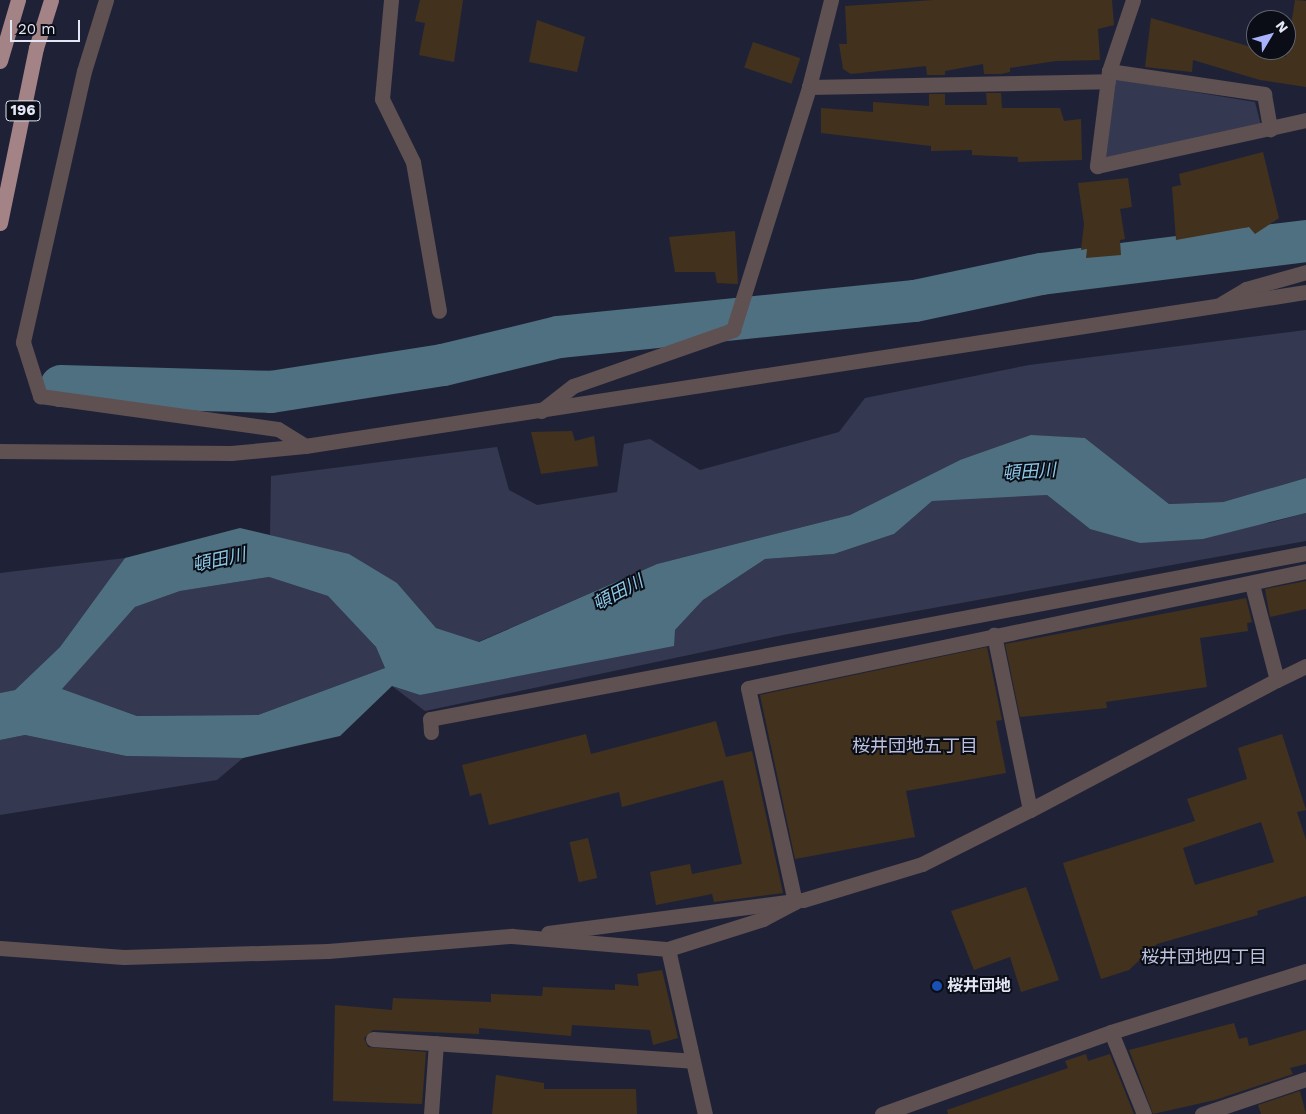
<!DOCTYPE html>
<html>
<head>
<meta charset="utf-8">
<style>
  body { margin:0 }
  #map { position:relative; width:1306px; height:1114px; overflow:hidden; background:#1f2237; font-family:"Work Sans","Noto Sans JP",sans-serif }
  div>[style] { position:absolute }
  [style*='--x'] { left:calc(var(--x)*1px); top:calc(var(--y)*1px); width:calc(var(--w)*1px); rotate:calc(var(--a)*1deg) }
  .green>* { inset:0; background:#343850 }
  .water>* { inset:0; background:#4f7080 }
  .river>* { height:42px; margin:-21px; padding:0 21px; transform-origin:21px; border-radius:21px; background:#4f7080 }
  .building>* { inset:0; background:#42321d; transform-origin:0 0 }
  .minor>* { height:15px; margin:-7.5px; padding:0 7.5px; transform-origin:7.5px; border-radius:7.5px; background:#5f5051 }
  .tertiary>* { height:15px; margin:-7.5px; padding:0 7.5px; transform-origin:7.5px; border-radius:7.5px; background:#5f5051 }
  .trunk>* { height:15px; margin:-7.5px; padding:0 7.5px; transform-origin:7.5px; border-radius:7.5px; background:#a48386 }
  .dots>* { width:14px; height:14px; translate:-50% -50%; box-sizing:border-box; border:2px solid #0b0d16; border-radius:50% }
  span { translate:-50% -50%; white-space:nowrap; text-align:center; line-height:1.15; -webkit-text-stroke:4px #0b0d16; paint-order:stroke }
  .shield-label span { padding:1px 4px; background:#0b0d16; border:1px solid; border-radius:4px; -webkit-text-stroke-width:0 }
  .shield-label { font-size:15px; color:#e3e6f4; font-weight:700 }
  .poi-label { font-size:16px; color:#e3e6f4; font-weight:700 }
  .left { translate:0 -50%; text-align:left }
  .water-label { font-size:18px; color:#8bc8e5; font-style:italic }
  .neighbourhood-label { font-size:18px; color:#bbc1dd }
  .north { position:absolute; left:1246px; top:10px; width:50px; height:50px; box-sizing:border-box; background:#0b0d16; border:1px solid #61646f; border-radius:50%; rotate:53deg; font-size:14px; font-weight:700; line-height:20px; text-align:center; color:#e3e6f4 }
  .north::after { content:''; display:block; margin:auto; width:18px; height:22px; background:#a7b1fc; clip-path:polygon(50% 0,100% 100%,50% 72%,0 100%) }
  .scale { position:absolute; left:10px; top:20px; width:70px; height:22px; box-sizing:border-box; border:2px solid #e3e6f4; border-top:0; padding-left:6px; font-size:15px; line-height:18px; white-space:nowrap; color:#e3e6f4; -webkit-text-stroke:4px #0b0d16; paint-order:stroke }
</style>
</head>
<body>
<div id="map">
  <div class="green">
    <div style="clip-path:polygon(1115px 79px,1255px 102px,1261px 125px,1106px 158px)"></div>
    <div style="clip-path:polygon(1306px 330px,1306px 478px,1223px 502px,1169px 504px,1085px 438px,960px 460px,850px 515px,657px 564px,478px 642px,436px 628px,397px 583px,270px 535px,271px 476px,497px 447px,509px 490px,537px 505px,617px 492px,624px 444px,650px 439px,700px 470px,839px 432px,865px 398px,1029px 365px)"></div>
    <div style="clip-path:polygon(1047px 495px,1090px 529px,1269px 523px,1306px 513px,1306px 541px,783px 635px,425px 711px,392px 686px,420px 695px,675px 630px,703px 600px,765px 559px,834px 554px,894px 534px,932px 497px)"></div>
    <div style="clip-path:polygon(125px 558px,60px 647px,15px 690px,0 693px,0 573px)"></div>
    <div style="clip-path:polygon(269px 577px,328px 596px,376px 647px,385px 668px,258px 715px,137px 716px,61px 689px,135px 607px,180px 591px)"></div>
    <div style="clip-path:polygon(25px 735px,126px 756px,243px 758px,217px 780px,0 815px,0 740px)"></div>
  </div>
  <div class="water">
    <div style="clip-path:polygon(evenodd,1031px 435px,1085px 438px,1169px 504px,1223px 502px,1306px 478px,1306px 513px,1203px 539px,1140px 543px,1090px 529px,1047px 495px,932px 501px,894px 534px,834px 554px,765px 559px,703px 600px,675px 630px,674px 646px,420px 695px,392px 686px,340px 736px,243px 758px,126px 756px,25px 735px,0 740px,0 693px,15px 690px,60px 647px,125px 558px,240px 528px,349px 554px,397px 583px,436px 628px,479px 642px,657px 564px,850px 515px,960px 460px,1031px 435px,269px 577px,328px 596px,376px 647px,385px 668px,258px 715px,137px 716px,62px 689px,135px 607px,180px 591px,269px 577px)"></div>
  </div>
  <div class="river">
    <div style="--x:61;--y:386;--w:210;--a:1.6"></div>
    <div style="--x:271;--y:392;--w:174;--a:-8.9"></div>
    <div style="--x:443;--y:365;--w:119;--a:-13.6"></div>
    <div style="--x:559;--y:337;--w:358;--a:-5.8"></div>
    <div style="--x:915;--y:301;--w:129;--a:-12.1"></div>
    <div style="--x:1041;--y:274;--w:267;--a:-7.1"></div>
  </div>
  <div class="building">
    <div style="clip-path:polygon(420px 0,463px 0,454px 62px,419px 55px,425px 23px,415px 21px)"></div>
    <div style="clip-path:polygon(934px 0,1112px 0,1114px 25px,1098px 29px,1100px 60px,1056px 61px,1010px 68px,1010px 72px,1001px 74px,984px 74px,983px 64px,945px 71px,945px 75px,927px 75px,926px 66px,851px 74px,843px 69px,839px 44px,847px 44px,845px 6px)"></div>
    <div style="clip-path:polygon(1295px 0,1306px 1px,1306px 87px,1260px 80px,1193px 60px,1192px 72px,1145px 67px,1151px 18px,1286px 57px)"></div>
    <div style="clip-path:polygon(537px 20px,585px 37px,577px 72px,529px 62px)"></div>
    <div style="left:753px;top:42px;width:50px;height:27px;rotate:19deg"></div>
    <div style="clip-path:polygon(986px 93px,1001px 93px,1002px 108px,1060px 108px,1064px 121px,1081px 119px,1082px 160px,1018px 162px,1018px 157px,972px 155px,972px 150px,931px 151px,931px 146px,821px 133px,821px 108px,873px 112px,873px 102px,929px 106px,929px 94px,945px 94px,945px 105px,987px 105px)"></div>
    <div style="clip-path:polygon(1263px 152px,1279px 218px,1255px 234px,1249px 227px,1176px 240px,1172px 187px,1181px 185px,1179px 174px)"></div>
    <div style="clip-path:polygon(1128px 178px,1132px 207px,1120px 209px,1125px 239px,1120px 240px,1121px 255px,1086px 258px,1087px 249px,1081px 250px,1084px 224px,1078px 183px)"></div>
    <div style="clip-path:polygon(735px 231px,738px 284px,717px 283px,715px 272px,675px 272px,669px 237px)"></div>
    <div style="clip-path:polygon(572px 431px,575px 441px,594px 436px,598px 466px,541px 474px,531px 432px)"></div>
    <div style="clip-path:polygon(1306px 581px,1306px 609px,1270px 617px,1265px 589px)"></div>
    <div style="clip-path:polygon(1246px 598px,1252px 622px,1247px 623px,1248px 631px,1200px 638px,1207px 687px,1106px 702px,1107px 708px,1020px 717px,1005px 644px)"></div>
    <div style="clip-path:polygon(987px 647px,1002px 720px,996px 721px,1006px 773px,906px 791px,915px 837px,795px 859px,760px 695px)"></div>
    <div style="clip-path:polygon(716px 721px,726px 757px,752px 751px,783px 893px,714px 902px,712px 894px,656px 905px,650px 872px,690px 864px,692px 874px,742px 864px,723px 780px,622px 807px,619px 792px,489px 825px,481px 793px,470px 796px,462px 765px,586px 734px,591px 754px)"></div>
    <div style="clip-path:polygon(evenodd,1282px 734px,1306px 810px,1297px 812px,1306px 840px,1306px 896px,1257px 911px,1258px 915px,1157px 944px,1129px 970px,1101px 979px,1063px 863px,1195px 821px,1187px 799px,1247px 779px,1238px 748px,1282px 734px,1261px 822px,1274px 862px,1195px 885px,1183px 848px,1261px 822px)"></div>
    <div style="left:588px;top:838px;width:41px;height:19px;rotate:77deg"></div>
    <div style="clip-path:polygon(1026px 887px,1059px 980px,1021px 992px,1010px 957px,974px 970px,951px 911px)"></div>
    <div style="clip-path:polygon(662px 970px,678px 1038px,653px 1045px,650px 1030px,572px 1025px,571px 1036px,479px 1028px,479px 1034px,373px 1030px,364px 1038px,368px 1047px,426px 1052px,422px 1104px,333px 1101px,335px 1005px,392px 1010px,393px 998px,491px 1002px,491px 994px,542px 996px,543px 987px,615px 990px,615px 984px,639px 986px,637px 974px)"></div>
    <div style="clip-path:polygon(1234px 1023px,1239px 1039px,1247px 1037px,1249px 1046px,1306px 1030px,1306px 1064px,1290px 1068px,1293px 1074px,1215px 1100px,1153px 1114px,1129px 1050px)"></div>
    <div style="clip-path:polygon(1086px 1054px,1088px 1061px,1110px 1054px,1134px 1114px,948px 1114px,947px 1110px,1068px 1068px,1065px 1061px)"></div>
    <div style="clip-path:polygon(496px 1075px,544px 1083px,544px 1089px,636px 1089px,637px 1114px,492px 1114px)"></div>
    <div style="clip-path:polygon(1300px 1091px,1306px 1114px,1261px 1114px,1258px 1105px)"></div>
  </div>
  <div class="minor">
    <div style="--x:106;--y:0;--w:74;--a:107.2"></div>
    <div style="--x:84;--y:71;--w:278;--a:102.7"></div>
    <div style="--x:23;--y:342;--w:57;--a:72.5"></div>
    <div style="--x:40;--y:396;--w:240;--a:7.9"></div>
    <div style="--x:278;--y:429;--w:32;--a:32"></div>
    <div style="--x:391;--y:0;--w:99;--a:95.2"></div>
    <div style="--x:382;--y:99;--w:70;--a:63.8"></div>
    <div style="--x:413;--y:162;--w:151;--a:80.1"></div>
    <div style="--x:1133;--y:0;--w:75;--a:108.7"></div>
    <div style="--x:1109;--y:71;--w:96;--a:97.2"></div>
    <div style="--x:1097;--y:166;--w:214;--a:-12.4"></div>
    <div style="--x:1109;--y:71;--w:157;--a:8.4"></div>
    <div style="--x:1264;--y:94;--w:36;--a:80"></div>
    <div style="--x:809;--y:87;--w:299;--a:-1.1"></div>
    <div style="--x:1221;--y:304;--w:29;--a:-31"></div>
    <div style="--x:1246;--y:289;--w:62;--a:-15.8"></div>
    <div style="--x:541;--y:411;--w:41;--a:-38"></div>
    <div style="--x:573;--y:386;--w:170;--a:-19.3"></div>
    <div style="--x:733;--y:330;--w:255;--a:-72.6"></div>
    <div style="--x:809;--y:87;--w:90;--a:-75.8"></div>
    <div style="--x:1277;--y:680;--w:32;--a:-26"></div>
    <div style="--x:431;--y:732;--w:13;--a:-94"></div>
    <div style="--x:430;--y:719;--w:892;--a:-10.73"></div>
    <div style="--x:1030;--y:810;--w:279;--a:-27.8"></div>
    <div style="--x:1277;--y:680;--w:98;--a:-104.7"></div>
    <div style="--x:548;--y:933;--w:257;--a:-7.4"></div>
    <div style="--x:803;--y:900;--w:124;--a:-16.8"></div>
    <div style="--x:922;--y:864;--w:121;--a:-26.6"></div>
    <div style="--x:1030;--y:810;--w:179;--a:-101.6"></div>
    <div style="--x:512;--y:936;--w:157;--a:4.8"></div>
    <div style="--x:668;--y:949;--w:100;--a:-17.5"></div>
    <div style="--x:763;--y:919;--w:36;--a:-28"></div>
    <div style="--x:795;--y:902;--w:219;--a:-102.4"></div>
    <div style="--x:748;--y:688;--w:570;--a:-11.84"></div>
    <div style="--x:668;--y:949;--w:169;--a:77.4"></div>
    <div style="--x:1111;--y:1032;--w:88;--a:68.1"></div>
    <div style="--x:373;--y:1039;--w:320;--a:3.9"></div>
    <div style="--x:431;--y:1114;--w:71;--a:-86"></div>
    <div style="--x:882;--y:1114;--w:243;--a:-19.7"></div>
    <div style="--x:1111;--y:1032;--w:204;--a:-17.4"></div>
    <div style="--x:1202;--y:1114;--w:110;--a:-18.6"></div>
  </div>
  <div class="tertiary">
    <div style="--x:0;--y:451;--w:231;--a:0.5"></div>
    <div style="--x:231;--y:453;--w:74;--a:-5.4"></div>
    <div style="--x:305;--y:446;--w:1013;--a:-8.75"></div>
    <div style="--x:0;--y:948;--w:124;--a:4.2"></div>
    <div style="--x:124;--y:957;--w:204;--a:-1.7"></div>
    <div style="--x:328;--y:951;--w:185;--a:-4.7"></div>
  </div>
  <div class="trunk">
    <div style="--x:0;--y:61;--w:64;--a:-73.6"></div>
    <div style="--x:0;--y:223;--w:179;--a:-78.4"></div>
    <div style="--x:36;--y:48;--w:50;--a:-72.6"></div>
  </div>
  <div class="dots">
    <div style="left:937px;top:986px;background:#1a4fb4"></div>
  </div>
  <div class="shield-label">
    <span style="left:23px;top:111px">196</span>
  </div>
  <div class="poi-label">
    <span class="left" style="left:947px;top:986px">桜井団地</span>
  </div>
  <div class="water-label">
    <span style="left:1029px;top:472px;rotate:-4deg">頓田川</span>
    <span style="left:219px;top:560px;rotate:-12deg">頓田川</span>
    <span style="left:618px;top:593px;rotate:-28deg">頓田川</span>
  </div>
  <div class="neighbourhood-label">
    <span style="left:915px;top:746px">桜井団地五丁目</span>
    <span style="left:1204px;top:957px">桜井団地四丁目</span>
  </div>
  <div class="north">N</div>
  <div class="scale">20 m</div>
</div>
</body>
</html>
